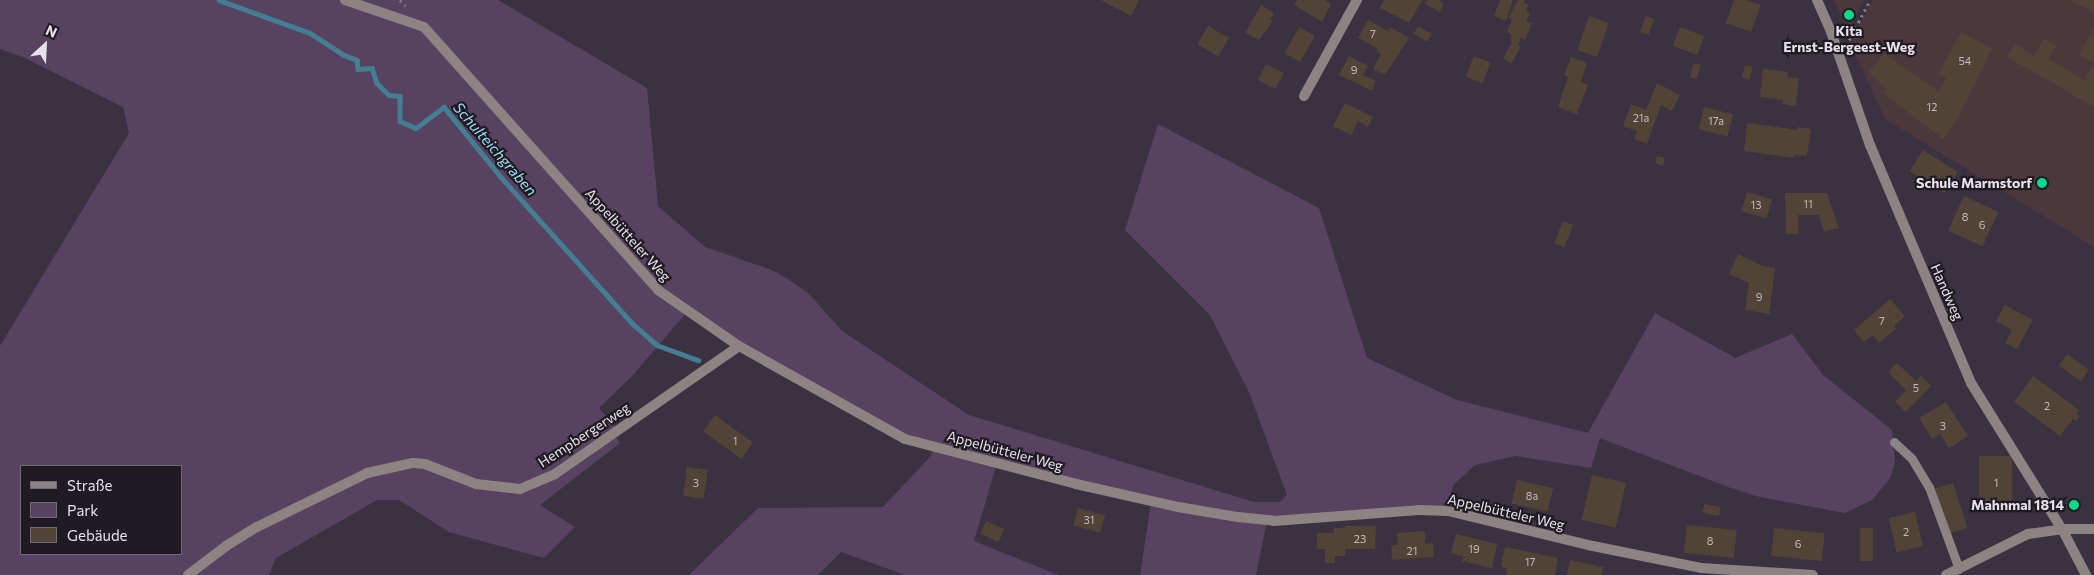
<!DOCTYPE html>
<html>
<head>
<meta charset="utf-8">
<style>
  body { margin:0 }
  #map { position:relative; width:2094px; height:575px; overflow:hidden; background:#3b3241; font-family:Commissioner,sans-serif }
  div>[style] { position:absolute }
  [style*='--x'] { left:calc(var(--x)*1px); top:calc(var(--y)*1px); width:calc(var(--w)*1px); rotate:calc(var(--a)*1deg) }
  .education>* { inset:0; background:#4c373c }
  .green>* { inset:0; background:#574361 }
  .stream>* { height:4.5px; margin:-2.25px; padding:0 2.25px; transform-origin:2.25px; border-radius:2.25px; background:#437e92 }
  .building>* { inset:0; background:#514336; transform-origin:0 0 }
  .path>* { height:2.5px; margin-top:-1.25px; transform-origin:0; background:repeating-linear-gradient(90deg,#827986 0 2.5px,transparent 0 6.5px) }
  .lane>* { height:9px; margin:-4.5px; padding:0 4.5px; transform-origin:4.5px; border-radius:4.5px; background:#8d8383 }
  .street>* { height:10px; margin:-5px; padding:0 5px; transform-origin:5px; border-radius:5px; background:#8d8383 }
  .dots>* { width:14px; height:14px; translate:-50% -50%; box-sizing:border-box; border:2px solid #201b22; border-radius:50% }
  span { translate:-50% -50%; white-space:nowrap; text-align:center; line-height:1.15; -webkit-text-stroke:4.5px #201b22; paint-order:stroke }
  .number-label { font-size:11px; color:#c2babe }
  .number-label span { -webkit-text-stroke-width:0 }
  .poi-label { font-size:14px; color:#e8e1eb; font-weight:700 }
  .right { translate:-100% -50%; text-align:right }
  .street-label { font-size:14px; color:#e8e1eb }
  .water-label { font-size:15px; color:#97def7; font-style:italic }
  .legend { position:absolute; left:20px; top:465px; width:162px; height:90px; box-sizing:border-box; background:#201b22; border:1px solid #706a72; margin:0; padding:6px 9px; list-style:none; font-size:15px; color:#e8e1eb }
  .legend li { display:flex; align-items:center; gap:10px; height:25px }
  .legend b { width:25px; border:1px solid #706a72 }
  .north { position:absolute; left:20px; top:20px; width:50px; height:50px; -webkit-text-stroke:4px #201b22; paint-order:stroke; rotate:25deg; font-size:14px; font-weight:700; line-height:20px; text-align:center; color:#e8e1eb }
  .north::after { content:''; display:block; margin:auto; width:18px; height:22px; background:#e8e1eb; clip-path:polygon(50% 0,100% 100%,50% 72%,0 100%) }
</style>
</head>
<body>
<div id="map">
  <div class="education">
    <div style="clip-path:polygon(1834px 0,1864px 0,1848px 29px)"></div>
    <div style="clip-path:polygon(1873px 0,2094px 0,2094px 247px,1885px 119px,1850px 43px)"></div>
  </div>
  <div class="green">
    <div style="clip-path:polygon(evenodd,0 0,498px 0,647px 88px,658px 206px,705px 247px,772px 270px,791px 281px,808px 293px,842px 331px,969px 415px,1254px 502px,1280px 502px,1287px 495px,1249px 392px,1210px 315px,1125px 230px,1158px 124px,1319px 208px,1367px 358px,1457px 400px,1588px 433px,1655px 313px,1735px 358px,1792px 334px,1823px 375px,1892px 430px,1895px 463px,1890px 478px,1872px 500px,1845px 513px,1760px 497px,1728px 487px,1600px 438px,1591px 468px,1516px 456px,1475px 465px,1453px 485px,1448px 511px,1267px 521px,1256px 575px,1140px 575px,1151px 502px,997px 463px,974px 541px,1058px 575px,905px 575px,841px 552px,818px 575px,689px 575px,758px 508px,883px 507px,930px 457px,934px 447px,905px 439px,688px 311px,632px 376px,599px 408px,618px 430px,614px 434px,620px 443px,540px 505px,575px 527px,544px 558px,449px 532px,399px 500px,377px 500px,276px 558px,269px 575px,0 575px,0 346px,129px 133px,123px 107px,25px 58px,0 49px,0 0,21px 466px,181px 466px,181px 554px,21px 554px,21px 466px)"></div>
  </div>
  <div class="stream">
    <div style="--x:219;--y:0;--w:97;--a:19.9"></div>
    <div style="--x:310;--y:33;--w:40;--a:32.9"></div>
    <div style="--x:344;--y:55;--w:14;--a:21"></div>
    <div style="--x:357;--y:60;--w:9;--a:84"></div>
    <div style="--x:358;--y:69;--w:14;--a:-4"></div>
    <div style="--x:372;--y:68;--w:16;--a:72"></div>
    <div style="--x:377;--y:83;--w:17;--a:45"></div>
    <div style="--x:389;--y:95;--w:11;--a:5"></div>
    <div style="--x:400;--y:96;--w:25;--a:90"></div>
    <div style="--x:400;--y:121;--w:17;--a:24"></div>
    <div style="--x:416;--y:128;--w:35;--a:-37"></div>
    <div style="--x:444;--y:107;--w:90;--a:50.8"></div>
    <div style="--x:501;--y:177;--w:198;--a:48.1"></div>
    <div style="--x:633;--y:324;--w:32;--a:41"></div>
    <div style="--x:657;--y:345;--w:44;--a:20.1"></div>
  </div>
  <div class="building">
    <div style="clip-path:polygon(1101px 0,1139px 0,1131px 16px)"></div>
    <div style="clip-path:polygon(1297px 0,1325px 0,1331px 4px,1322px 22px,1294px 5px)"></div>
    <div style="clip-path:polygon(1384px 0,1422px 0,1409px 23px,1380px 8px)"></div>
    <div style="clip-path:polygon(1427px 0,1438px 0,1444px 3px,1440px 12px,1425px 4px)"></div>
    <div style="clip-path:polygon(1500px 0,1513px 0,1506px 21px,1494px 16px)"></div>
    <div style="clip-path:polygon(1518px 0,1525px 0,1524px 3px,1528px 4px,1526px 11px,1530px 13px,1526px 21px,1532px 23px,1525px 40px,1521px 38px,1518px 45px,1510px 41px,1512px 35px,1507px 32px,1512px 19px,1508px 18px)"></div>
    <div style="clip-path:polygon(1734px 0,1746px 0,1761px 5px,1751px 32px,1726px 23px)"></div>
    <div style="clip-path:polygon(2070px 0,2094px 0,2094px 13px)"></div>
    <div style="clip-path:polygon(1261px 5px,1274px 13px,1270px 20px,1273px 21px,1259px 40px,1245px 33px)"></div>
    <div style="left:1589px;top:16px;width:21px;height:36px;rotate:19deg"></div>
    <div style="left:1646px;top:16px;width:9px;height:17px;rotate:21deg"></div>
    <div style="clip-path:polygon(1368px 20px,1388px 31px,1390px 27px,1409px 38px,1385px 75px,1373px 69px,1381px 54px,1377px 52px,1378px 49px,1358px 38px)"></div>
    <div style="left:1208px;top:26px;width:24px;height:21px;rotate:30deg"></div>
    <div style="left:1418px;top:26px;width:16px;height:9px;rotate:30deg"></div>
    <div style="left:1299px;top:27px;width:18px;height:30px;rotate:29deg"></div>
    <div style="left:1680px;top:27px;width:26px;height:20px;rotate:21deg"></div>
    <div style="clip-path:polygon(2094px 27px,2094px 107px,2007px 57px,2015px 44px,2034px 56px,2044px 39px,2056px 46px,2049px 59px,2084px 80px,2094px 63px,2079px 55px)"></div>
    <div style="clip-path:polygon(1961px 32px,1992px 49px,1957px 120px,1943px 139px,1883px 93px,1886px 89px,1869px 72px,1884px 53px,1939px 92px,1946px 78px,1938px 74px)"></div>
    <div style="left:1512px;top:42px;width:10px;height:19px;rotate:29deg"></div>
    <div style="clip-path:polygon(1349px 56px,1368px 66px,1363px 75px,1376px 81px,1372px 91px,1339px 75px)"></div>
    <div style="left:1474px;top:56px;width:18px;height:22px;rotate:22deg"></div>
    <div style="clip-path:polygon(1571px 57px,1587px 63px,1581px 82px,1588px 85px,1577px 114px,1558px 107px,1568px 77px,1564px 76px)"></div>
    <div style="left:1694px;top:63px;width:7px;height:15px;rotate:16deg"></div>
    <div style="left:1266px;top:64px;width:20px;height:18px;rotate:27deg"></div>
    <div style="left:1745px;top:65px;width:8px;height:13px;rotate:14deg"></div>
    <div style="clip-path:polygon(1763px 69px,1788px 72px,1787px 77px,1799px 78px,1796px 106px,1782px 104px,1783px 100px,1760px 97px)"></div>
    <div style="clip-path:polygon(1657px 83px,1680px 95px,1672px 111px,1661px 105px,1647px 144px,1634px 139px,1637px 131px,1623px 126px,1631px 104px,1646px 110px)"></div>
    <div style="clip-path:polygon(1345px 103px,1373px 117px,1368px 127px,1358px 121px,1351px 135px,1333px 126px)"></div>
    <div style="left:1704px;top:107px;width:30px;height:23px;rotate:14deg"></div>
    <div style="clip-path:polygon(1747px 123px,1797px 130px,1798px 127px,1811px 129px,1807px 156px,1795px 155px,1794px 158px,1744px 151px)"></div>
    <div style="left:1923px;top:150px;width:41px;height:25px;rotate:32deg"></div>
    <div style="clip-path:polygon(1657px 156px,1665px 158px,1663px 166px,1655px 163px)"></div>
    <div style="left:1747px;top:192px;width:26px;height:20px;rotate:16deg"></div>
    <div style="clip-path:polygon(1785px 193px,1827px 193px,1839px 228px,1824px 231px,1819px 215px,1798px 215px,1799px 234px,1786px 234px)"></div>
    <div style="left:1964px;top:196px;width:38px;height:38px;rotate:25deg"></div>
    <div style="left:1563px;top:221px;width:11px;height:24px;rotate:22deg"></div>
    <div style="clip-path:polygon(1738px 254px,1762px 266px,1775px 268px,1769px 314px,1745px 310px,1749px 283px,1729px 274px)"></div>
    <div style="clip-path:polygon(1890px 299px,1905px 316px,1894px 326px,1896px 329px,1879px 343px,1873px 335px,1864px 342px,1854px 330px)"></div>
    <div style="clip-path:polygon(2005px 305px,2033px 320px,2017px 349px,2005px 343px,2012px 330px,1996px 321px)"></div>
    <div style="left:2067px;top:354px;width:27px;height:14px;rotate:36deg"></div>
    <div style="clip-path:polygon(1897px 363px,1916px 381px,1921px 376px,1931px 386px,1906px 412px,1895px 402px,1906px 390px,1888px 372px)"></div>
    <div style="clip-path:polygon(2033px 376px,2079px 410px,2076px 414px,2080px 416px,2076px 421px,2073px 419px,2060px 436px,2014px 402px)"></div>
    <div style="clip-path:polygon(1946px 402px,1968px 436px,1949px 448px,1940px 434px,1932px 439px,1919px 418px)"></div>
    <div style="left:715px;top:415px;width:47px;height:20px;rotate:36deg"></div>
    <div style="left:1979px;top:456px;width:33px;height:54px"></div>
    <div style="left:687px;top:467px;width:21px;height:29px;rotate:8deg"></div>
    <div style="left:1592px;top:475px;width:35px;height:46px;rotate:13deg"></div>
    <div style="left:1517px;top:480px;width:37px;height:24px;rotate:13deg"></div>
    <div style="left:1953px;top:483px;width:47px;height:19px;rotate:72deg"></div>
    <div style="left:1704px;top:504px;width:17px;height:9px;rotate:10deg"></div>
    <div style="left:1078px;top:508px;width:28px;height:18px;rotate:15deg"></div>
    <div style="left:1915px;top:512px;width:35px;height:27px;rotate:77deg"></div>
    <div style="left:986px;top:521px;width:20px;height:14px;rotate:24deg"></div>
    <div style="left:1687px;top:525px;width:50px;height:28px;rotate:6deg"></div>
    <div style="clip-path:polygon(1345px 526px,1376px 526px,1375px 549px,1345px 549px,1345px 556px,1335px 556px,1335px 563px,1325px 563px,1325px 549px,1317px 549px,1317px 533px,1334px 533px,1334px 528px,1345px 528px)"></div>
    <div style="left:1774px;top:528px;width:51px;height:28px;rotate:6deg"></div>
    <div style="left:1860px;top:528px;width:13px;height:33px"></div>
    <div style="clip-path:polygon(1425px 531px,1425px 544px,1433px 543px,1434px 557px,1392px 560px,1391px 545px,1398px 545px,1397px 533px)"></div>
    <div style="clip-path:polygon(1456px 534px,1497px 544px,1492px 568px,1462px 561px,1463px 556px,1451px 553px)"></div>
    <div style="clip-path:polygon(1505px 547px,1558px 558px,1555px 575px,1506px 575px,1507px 568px,1501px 567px)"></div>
    <div style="clip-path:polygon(1570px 560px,1603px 567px,1601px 575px,1567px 575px)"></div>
  </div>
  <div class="path">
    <div style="--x:400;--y:0;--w:8;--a:45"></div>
    <div style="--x:1849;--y:40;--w:45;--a:-62.3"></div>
  </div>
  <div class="lane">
    <div style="--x:1894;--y:442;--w:25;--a:43"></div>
    <div style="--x:1912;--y:459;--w:33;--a:59"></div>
    <div style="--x:1929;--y:487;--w:87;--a:69.9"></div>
  </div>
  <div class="street">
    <div style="--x:345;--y:0;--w:83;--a:18.9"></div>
    <div style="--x:424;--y:27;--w:352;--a:48.3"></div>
    <div style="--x:658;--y:290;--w:98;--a:34.7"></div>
    <div style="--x:739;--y:346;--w:190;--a:29.3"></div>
    <div style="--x:905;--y:439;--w:177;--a:14.7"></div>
    <div style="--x:1076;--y:484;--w:105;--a:12.7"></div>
    <div style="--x:1178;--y:507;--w:61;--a:9.5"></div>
    <div style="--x:1238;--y:517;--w:36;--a:6"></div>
    <div style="--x:1274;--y:521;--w:145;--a:-4.3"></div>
    <div style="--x:1419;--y:510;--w:29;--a:2"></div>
    <div style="--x:1448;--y:511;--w:149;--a:13.6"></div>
    <div style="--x:1593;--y:546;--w:110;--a:11.5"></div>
    <div style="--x:1701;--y:568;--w:112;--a:3.6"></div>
    <div style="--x:1817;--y:0;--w:32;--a:66"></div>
    <div style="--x:1830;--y:29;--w:123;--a:71"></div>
    <div style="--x:1870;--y:145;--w:259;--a:67"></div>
    <div style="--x:1971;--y:383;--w:172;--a:58.1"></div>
    <div style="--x:2062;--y:529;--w:52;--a:62.4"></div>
    <div style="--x:1304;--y:96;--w:110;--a:-61.1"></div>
    <div style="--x:188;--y:575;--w:48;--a:-37.3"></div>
    <div style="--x:226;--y:546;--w:36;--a:-32"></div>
    <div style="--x:257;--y:527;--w:123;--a:-26.1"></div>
    <div style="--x:367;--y:473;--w:47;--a:-12.3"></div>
    <div style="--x:413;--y:463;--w:12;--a:5"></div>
    <div style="--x:425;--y:464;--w:55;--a:21.4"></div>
    <div style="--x:476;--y:484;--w:44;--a:6.5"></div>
    <div style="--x:520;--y:489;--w:38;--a:-23"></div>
    <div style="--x:555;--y:474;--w:224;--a:-34.8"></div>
    <div style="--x:1946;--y:575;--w:92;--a:-26.6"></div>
    <div style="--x:2028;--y:534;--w:34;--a:-8"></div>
    <div style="--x:2062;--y:529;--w:32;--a:0"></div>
  </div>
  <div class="dots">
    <div style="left:1849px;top:15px;background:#08d98b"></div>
    <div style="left:2042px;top:183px;background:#08d98b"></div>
    <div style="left:2074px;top:505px;background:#08d98b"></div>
  </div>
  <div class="number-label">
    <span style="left:1373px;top:34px">7</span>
    <span style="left:1965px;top:61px">54</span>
    <span style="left:1354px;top:70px">9</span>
    <span style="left:1932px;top:107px">12</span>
    <span style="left:1641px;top:118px">21a</span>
    <span style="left:1716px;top:121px">17a</span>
    <span style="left:1808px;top:204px">11</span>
    <span style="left:1756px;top:205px">13</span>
    <span style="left:1965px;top:217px">8</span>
    <span style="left:1982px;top:225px">6</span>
    <span style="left:1759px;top:297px">9</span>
    <span style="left:1882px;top:321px">7</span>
    <span style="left:1916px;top:388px">5</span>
    <span style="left:2047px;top:406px">2</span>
    <span style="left:1943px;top:426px">3</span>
    <span style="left:735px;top:441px">1</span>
    <span style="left:696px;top:483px">3</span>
    <span style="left:1996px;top:483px">1</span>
    <span style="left:1532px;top:496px">8a</span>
    <span style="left:1089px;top:520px">31</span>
    <span style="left:1906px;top:532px">2</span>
    <span style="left:1360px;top:539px">23</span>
    <span style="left:1710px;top:541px">8</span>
    <span style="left:1798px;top:544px">6</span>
    <span style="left:1474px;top:549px">19</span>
    <span style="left:1412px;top:551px">21</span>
    <span style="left:1530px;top:562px">17</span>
  </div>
  <div class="poi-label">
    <span style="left:1849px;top:39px">Kita<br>Ernst-Bergeest-Weg</span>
    <span class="right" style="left:2032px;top:183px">Schule Marmstorf</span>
    <span class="right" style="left:2064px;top:505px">Mahnmal 1814</span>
  </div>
  <div class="street-label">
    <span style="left:628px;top:235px;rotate:48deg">Appelbütteler Weg</span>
    <span style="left:1947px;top:292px;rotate:66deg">Handweg</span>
    <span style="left:584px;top:435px;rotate:-33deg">Hempbergerweg</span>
    <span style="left:1005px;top:451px;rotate:15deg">Appelbütteler Weg</span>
    <span style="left:1506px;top:512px;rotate:13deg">Appelbütteler Weg</span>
  </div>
  <div class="water-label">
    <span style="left:495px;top:149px;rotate:49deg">Schulteichgraben</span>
  </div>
  <ul class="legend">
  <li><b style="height:6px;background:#8d8383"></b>Straße</li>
  <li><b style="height:14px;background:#574361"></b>Park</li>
  <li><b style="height:14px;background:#514336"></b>Gebäude</li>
  </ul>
  <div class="north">N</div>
</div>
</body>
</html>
